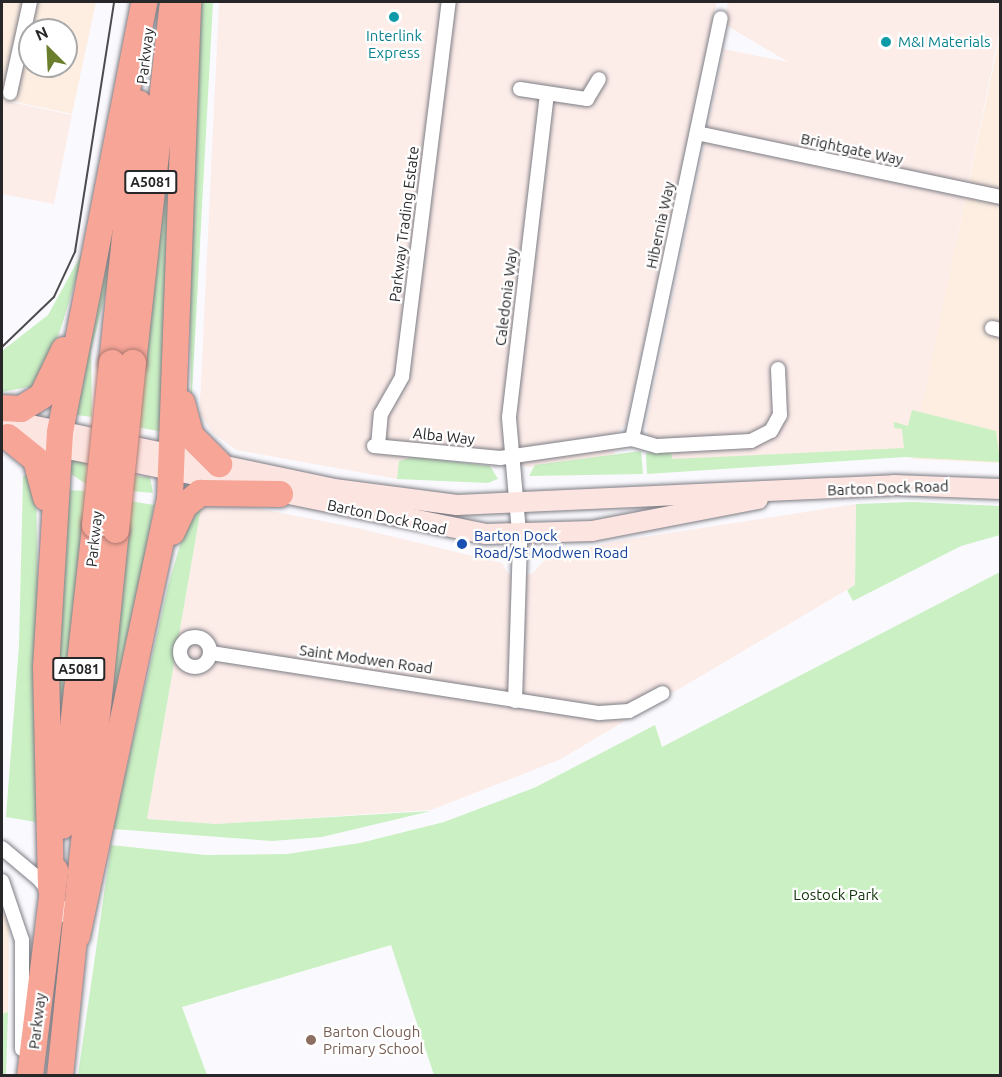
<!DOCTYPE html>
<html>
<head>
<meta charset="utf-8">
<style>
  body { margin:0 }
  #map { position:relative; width:1002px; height:1077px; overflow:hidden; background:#fafafe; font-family:Ubuntu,sans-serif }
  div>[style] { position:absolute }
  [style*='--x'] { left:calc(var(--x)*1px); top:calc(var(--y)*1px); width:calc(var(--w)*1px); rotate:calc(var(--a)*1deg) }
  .commercial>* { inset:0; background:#fdeee1 }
  .industrial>* { inset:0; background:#fdede9 }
  .green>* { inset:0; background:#caf0c3 }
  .roads { filter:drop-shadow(0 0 2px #7e7d85) drop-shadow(0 0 2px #7e7d85) }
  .street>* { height:14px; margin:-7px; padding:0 7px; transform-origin:7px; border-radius:7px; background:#fff }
  .street>.ring { margin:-7px; padding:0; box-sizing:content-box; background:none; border:14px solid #fff; border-radius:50% }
  .secondary>* { height:20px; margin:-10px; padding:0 10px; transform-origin:10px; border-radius:10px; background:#fce4e0 }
  .highway>* { height:26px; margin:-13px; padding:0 13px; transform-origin:13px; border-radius:13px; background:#f6a597 }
  .tram>* { height:1.5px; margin:-0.75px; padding:0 0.75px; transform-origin:0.75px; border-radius:0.75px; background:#4c4c4f }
  .bridges { filter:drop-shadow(0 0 2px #ae7971) drop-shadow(0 0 2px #ae7971) }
  .highway-bridge>* { height:26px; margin:-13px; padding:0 13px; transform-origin:13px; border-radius:13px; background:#f6a597 }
  .dots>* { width:16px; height:16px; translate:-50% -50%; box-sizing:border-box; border:3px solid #fff; border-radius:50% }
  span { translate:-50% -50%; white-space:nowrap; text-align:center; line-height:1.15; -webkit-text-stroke:4.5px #fff; paint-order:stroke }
  .shield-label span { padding:2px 4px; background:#fff; border:2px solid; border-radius:4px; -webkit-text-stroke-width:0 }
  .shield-label { font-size:14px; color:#27272a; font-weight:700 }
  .culture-label { font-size:15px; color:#0d838f }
  .left { translate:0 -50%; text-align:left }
  .street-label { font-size:15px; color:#27272a }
  .transit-label { font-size:15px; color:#164399 }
  .park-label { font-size:15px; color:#0f3208 }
  .education-label { font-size:15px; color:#785e54 }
  .frame { position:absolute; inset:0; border:3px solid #27272a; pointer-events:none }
  .north { position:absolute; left:18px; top:18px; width:60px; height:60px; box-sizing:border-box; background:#fff; border:2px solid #a9a9aa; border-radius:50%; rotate:336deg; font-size:16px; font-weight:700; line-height:24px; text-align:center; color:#27272a }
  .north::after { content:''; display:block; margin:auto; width:21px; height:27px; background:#6a7e2e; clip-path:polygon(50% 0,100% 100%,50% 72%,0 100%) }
</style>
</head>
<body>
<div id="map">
  <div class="commercial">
    <div style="clip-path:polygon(evenodd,2px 2px,96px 2px,72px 114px,2px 99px,2px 2px,30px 30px,66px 30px,66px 66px,30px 66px,30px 30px)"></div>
    <div style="clip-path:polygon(1000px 35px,1000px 463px,913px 459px,913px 445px)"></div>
    <div style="clip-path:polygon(2px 904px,9px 927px,8px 1012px,2px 1014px)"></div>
  </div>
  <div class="industrial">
    <div style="clip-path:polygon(219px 2px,717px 2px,626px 425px,612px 436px,615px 455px,531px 467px,414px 457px,399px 461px,397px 479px,236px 450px,213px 433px,201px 416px,200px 403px)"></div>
    <div style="clip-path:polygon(728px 2px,1000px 2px,1000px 30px,913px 450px,650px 461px,646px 425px,724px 49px,788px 62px,724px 24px)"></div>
    <div style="clip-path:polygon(2px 100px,72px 115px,54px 204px,2px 194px)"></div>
    <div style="clip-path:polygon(210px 504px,241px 505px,357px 528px,502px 563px,509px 575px,532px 574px,546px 558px,612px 542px,856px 504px,855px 585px,559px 760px,431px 810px,216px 824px,147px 819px,201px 508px)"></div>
  </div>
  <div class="green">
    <div style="clip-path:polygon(198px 2px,213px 2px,191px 412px,190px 302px)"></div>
    <div style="clip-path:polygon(170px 122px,170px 194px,163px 432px,137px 427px)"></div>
    <div style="clip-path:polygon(121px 130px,113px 263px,91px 351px,92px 417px,69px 414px)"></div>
    <div style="clip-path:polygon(86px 246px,60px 331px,33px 394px,28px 387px,2px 392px,2px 351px,48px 315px)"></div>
    <div style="clip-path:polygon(912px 410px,996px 431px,1000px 462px,905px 457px,647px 474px,646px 453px,671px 451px,672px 459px,904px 448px,902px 429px,894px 428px,894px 422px,908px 426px)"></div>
    <div style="clip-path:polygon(641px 451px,643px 474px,529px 476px,535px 465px)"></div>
    <div style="clip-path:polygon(77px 456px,87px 458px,86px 484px,71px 474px,69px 465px)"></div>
    <div style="clip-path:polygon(414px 457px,490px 466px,498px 479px,488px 483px,397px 479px,399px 461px)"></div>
    <div style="clip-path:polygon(30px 472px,36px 482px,38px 600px,36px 822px,6px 817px,19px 645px,23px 476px)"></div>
    <div style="clip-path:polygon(133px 476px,150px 477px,153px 493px,131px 491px)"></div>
    <div style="clip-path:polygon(66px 490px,86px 491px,66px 733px,54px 736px)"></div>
    <div style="clip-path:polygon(130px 501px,154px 505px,103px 786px,107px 691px)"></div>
    <div style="clip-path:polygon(912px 502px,1000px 506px,1000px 535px,961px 546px,853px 601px,847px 590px,855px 585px,856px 504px)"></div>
    <div style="clip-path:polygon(201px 508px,147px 819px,216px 824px,431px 811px,322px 837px,272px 841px,113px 829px,168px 586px,185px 528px)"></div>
    <div style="clip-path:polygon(1000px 572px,1000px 1075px,434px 1075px,391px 945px,182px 1007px,207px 1075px,78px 1075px,111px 845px,205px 855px,287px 854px,360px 843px,444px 822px,536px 787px,655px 725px,662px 747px)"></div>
    <div style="clip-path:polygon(8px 1012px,6px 1075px,2px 1075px,2px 1014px)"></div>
  </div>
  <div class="roads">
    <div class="street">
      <div style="--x:520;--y:89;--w:68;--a:8.5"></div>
      <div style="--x:587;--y:99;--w:23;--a:-59"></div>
      <div style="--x:10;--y:93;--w:93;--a:-77.6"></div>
      <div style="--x:697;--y:133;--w:310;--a:11.9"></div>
      <div style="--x:992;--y:328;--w:8;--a:14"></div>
      <div style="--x:632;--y:439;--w:430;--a:-78.1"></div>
      <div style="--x:374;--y:446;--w:127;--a:5.4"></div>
      <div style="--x:500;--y:458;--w:133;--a:-8.2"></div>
      <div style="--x:632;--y:439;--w:26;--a:16"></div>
      <div style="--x:657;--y:446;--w:94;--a:-3"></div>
      <div style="--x:751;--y:441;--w:22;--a:-27"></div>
      <div style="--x:771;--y:431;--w:18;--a:-61"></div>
      <div style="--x:780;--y:415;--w:46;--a:-92.5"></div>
      <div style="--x:378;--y:446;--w:32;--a:-85"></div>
      <div style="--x:381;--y:414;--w:43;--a:-60.4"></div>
      <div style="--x:402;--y:377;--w:378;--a:-82.9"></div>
      <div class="ring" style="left:180px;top:637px;width:16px;height:16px"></div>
      <div style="--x:211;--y:653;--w:393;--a:8.8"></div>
      <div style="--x:599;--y:713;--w:30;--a:-4"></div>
      <div style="--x:629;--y:711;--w:38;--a:-28"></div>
      <div style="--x:515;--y:701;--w:157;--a:-88.2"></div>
      <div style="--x:520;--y:544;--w:127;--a:-95"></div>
      <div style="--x:509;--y:417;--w:325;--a:-83.3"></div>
      <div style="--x:2;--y:848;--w:50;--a:40.1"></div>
      <div style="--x:40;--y:880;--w:55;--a:53.1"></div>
      <div style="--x:2;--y:881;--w:62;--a:71.3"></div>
      <div style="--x:22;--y:940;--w:109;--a:90"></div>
    </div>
    <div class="secondary">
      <div style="--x:2;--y:419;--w:339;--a:11.9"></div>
      <div style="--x:334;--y:489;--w:124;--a:7.4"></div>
      <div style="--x:457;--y:505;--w:437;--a:-2.6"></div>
      <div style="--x:894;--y:485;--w:106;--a:2.2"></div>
      <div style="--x:9;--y:437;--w:487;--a:11.5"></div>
      <div style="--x:486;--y:534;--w:106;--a:-1.6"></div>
      <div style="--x:592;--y:531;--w:169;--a:-10.9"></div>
    </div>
    <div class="highway">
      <div style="--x:112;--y:363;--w:261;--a:-84.1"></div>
      <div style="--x:133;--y:363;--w:357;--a:-83.7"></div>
      <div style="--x:182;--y:403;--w:34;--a:75"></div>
      <div style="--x:191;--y:436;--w:40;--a:45"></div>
      <div style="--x:2;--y:408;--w:19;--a:3"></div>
      <div style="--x:21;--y:409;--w:25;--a:-32"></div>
      <div style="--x:42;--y:396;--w:51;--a:-64.4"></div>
      <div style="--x:8;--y:437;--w:36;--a:39"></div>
      <div style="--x:36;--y:460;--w:39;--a:75"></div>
      <div style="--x:172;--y:532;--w:29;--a:-65"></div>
      <div style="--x:184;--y:506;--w:21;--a:-39"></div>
      <div style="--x:200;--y:493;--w:80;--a:0.7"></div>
      <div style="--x:62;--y:826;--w:303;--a:-83.7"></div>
      <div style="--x:51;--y:888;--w:220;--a:-91.3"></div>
      <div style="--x:46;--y:668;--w:236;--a:-86.6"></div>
      <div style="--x:60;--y:432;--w:438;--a:-78.9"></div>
      <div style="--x:77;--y:936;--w:449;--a:-78"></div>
      <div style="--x:170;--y:497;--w:495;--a:-87.9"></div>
      <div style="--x:30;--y:1076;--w:207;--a:-83"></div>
      <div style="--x:60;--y:1076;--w:549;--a:-84.14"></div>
    </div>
  </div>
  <div class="tram">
    <div style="--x:2;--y:347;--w:72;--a:-43.9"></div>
    <div style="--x:54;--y:297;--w:50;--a:-65"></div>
    <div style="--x:75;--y:252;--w:253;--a:-81.1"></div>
  </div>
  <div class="bridges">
    <div class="highway-bridge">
      <div style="--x:95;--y:525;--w:163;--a:-84"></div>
      <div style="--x:116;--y:530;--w:168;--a:-84.2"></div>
    </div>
  </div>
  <div class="dots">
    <div style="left:394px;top:17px;background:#0f9aa8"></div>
    <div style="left:886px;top:42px;background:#0f9aa8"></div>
    <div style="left:462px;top:544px;background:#1a4fb4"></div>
    <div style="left:311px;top:1040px;background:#8d6e63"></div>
  </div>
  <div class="shield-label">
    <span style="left:151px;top:182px">A5081</span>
    <span style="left:79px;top:669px">A5081</span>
  </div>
  <div class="culture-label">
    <span style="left:394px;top:44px">Interlink<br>Express</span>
    <span class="left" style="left:898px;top:42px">M&amp;I Materials</span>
  </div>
  <div class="street-label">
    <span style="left:145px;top:56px;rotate:-83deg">Parkway</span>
    <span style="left:852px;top:149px;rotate:12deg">Brightgate Way</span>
    <span style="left:404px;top:224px;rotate:-83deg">Parkway Trading Estate</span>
    <span style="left:660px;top:225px;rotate:-78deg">Hibernia Way</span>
    <span style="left:506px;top:297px;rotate:-83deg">Caledonia Way</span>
    <span style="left:444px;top:436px;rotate:6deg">Alba Way</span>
    <span style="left:888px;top:488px;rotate:-2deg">Barton Dock Road</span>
    <span style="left:387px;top:517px;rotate:12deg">Barton Dock Road</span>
    <span style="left:94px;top:539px;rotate:-84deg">Parkway</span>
    <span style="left:366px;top:659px;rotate:8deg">Saint Modwen Road</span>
    <span style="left:37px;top:1021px;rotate:-83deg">Parkway</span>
  </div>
  <div class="transit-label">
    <span class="left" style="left:474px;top:544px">Barton Dock<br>Road/St Modwen Road</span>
  </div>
  <div class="park-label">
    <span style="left:836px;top:895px">Lostock Park</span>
  </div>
  <div class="education-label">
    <span class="left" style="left:323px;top:1040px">Barton Clough<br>Primary School</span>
  </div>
  <div class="frame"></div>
  <div class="north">N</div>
</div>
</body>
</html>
